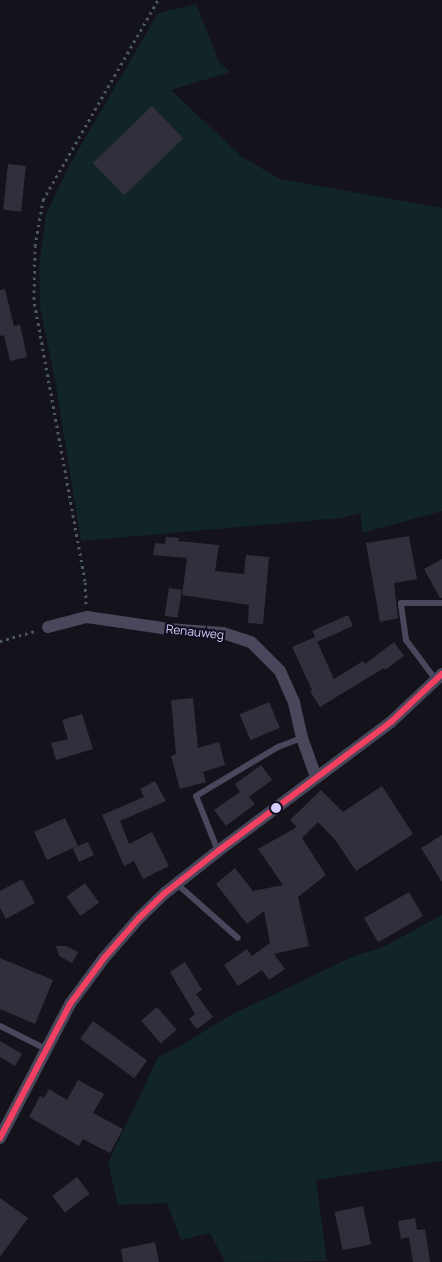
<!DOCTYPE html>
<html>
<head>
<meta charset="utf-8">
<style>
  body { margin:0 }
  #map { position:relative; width:442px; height:1262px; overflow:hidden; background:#14121b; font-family:Manrope,sans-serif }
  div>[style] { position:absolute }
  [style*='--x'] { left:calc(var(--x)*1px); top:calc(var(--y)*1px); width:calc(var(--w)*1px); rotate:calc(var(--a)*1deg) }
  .green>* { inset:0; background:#112526 }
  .building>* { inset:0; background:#322f3d; transform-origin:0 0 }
  .path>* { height:3px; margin-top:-1.5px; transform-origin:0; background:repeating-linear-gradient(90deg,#4b5965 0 2.5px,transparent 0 6.5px) }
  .lane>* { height:6px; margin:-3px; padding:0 3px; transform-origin:3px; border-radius:3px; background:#48475b }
  .street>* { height:12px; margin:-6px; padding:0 6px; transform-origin:6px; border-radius:6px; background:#48475b }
  .bus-1>* { height:6px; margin:-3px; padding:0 3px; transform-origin:3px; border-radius:3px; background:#f24062 }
  .dots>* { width:14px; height:14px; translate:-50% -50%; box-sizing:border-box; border:2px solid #110e1f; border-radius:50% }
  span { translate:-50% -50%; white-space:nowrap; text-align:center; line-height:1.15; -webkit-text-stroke:4.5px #110e1f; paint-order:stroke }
  .street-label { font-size:12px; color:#d5cefc }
</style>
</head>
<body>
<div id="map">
  <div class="green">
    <div style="clip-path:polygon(196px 4px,219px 62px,230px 72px,171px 90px,242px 157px,280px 179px,442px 208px,442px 511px,362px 533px,361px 513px,341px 518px,81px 541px,55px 380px,40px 307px,39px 268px,46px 214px,69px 166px,158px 13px)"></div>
    <div style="clip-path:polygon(442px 915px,442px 1161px,316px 1180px,327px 1261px,225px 1262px,210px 1233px,181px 1240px,167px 1203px,118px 1205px,108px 1163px,158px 1057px,182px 1045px,229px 1016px,354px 956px,381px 948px)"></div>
  </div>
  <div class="building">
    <div style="left:152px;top:106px;width:45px;height:82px;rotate:46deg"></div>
    <div style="left:8px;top:164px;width:18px;height:46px;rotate:6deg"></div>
    <div style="clip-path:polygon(5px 289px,14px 326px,20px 325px,27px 357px,10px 361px,4px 335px,0 336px,0 290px)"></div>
    <div style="clip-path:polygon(409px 536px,417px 579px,394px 583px,398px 618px,380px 622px,366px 543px)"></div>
    <div style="clip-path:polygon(166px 537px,179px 538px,178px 541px,219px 545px,215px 571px,244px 574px,246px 555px,269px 557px,263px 624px,248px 623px,249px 605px,182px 595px,187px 558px,153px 555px,155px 543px,165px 544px)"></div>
    <div style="clip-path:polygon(442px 559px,442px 598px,440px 598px,424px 569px)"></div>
    <div style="left:169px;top:588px;width:13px;height:28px;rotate:9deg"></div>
    <div style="left:348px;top:615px;width:12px;height:39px;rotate:66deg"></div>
    <div style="clip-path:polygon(315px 637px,334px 679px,363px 661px,365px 664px,394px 642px,404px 656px,385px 670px,384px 668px,320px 707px,310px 691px,312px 690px,292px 647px)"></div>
    <div style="clip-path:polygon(193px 698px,198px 748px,219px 742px,225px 765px,203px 772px,206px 782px,180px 789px,171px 756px,176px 754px,171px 700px)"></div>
    <div style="left:269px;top:702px;width:28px;height:32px;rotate:67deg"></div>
    <div style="clip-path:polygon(82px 714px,93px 749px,56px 760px,51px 743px,68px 739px,62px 720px)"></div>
    <div style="clip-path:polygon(261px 765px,272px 780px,249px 797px,255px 804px,226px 826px,214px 810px,240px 792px,235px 784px)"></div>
    <div style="clip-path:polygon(155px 781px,166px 801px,120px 821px,129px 844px,152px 832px,169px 866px,143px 879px,134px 861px,124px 866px,102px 815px,144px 797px,140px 789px)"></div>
    <div style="clip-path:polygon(382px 786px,413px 834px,356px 871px,336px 841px,318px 822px,302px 838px,326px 875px,298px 897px,309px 946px,274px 954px,285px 969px,269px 980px,262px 970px,238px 986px,224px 965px,247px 949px,252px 956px,270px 943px,264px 911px,247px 924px,216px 884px,235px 868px,253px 891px,283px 885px,258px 849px,297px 827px,290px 820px,321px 790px,343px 812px)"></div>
    <div style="clip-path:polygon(65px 818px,78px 846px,88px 842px,94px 855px,79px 862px,73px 849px,75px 847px,47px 860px,34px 832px)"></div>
    <div style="clip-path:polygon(442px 835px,442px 882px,421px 848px)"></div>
    <div style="clip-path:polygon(22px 879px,35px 903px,6px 919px,0 908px,0 891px)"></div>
    <div style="left:85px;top:883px;width:24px;height:23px;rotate:54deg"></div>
    <div style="left:409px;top:892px;width:28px;height:52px;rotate:60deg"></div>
    <div style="clip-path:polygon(56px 946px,66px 946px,78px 952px,72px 963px,59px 956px)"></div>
    <div style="clip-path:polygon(0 958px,53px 980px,35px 1024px,0 1009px)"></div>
    <div style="clip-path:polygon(185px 962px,202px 990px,196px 994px,213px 1017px,197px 1029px,189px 1019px,195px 1014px,170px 972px)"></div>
    <div style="left:157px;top:1007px;width:30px;height:21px;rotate:49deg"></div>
    <div style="left:93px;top:1021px;width:67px;height:22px;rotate:36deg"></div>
    <div style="clip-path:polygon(0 1041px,22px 1054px,15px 1066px,0 1057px)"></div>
    <div style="clip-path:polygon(78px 1080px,104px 1094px,93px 1113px,123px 1129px,110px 1153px,83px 1139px,79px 1146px,29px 1117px,40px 1096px,44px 1098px,49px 1089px,67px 1100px)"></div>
    <div style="left:77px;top:1177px;width:21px;height:31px;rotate:53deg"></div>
    <div style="clip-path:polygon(0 1198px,28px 1218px,0 1257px)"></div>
    <div style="left:363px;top:1206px;width:39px;height:29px;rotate:78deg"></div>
    <div style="clip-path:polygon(415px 1218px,417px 1230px,425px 1229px,430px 1262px,413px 1262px,409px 1237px,401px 1239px,398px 1221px)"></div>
    <div style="clip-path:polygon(155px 1242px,159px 1262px,123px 1262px,121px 1249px)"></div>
  </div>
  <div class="path">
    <div style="--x:86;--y:604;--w:23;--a:-92"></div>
    <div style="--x:85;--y:581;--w:287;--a:-100.3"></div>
    <div style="--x:34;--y:299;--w:53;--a:-88.9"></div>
    <div style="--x:35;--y:246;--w:47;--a:-80.1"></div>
    <div style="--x:43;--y:200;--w:231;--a:-60.1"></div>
    <div style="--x:0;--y:641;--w:36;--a:-16"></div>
  </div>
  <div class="lane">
    <div style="--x:436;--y:680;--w:50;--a:-126.9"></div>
    <div style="--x:406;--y:640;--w:37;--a:-98"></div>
    <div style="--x:401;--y:603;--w:41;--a:0"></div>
    <div style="--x:218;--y:851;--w:59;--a:-111.8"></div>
    <div style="--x:196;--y:796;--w:96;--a:-30.9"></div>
    <div style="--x:278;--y:747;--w:26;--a:-21"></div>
    <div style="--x:177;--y:884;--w:81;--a:41.5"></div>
    <div style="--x:0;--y:1026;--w:51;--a:26.6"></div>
  </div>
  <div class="street">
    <div style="--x:48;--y:627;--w:40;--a:-14.4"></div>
    <div style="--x:87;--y:617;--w:83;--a:8.3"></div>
    <div style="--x:169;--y:629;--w:54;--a:4.2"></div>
    <div style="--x:223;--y:633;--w:29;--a:18"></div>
    <div style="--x:251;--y:642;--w:41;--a:45"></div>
    <div style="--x:280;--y:671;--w:35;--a:66"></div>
    <div style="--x:294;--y:703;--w:36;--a:77"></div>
    <div style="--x:302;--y:738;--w:41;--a:70.3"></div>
    <div style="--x:0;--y:1138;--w:151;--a:-62.4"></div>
    <div style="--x:70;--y:1004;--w:57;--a:-53.5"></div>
    <div style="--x:104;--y:958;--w:53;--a:-48.8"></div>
    <div style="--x:139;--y:918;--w:36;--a:-44"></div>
    <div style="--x:165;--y:893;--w:68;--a:-38.4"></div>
    <div style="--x:218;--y:851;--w:216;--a:-36.7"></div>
    <div style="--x:391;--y:722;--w:70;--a:-43.3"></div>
  </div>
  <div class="bus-1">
    <div style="--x:0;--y:1138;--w:151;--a:-62.4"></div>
    <div style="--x:70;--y:1004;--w:57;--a:-53.5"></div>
    <div style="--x:104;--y:958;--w:53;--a:-48.8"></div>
    <div style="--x:139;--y:918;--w:36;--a:-44"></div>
    <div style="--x:165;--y:893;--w:68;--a:-38.4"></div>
    <div style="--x:218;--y:851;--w:216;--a:-36.7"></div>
    <div style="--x:391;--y:722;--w:70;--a:-43.3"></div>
  </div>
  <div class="dots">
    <div style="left:276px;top:808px;background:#d5cefc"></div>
  </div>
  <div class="street-label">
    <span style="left:195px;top:632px;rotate:6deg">Renauweg</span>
  </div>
</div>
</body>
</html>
